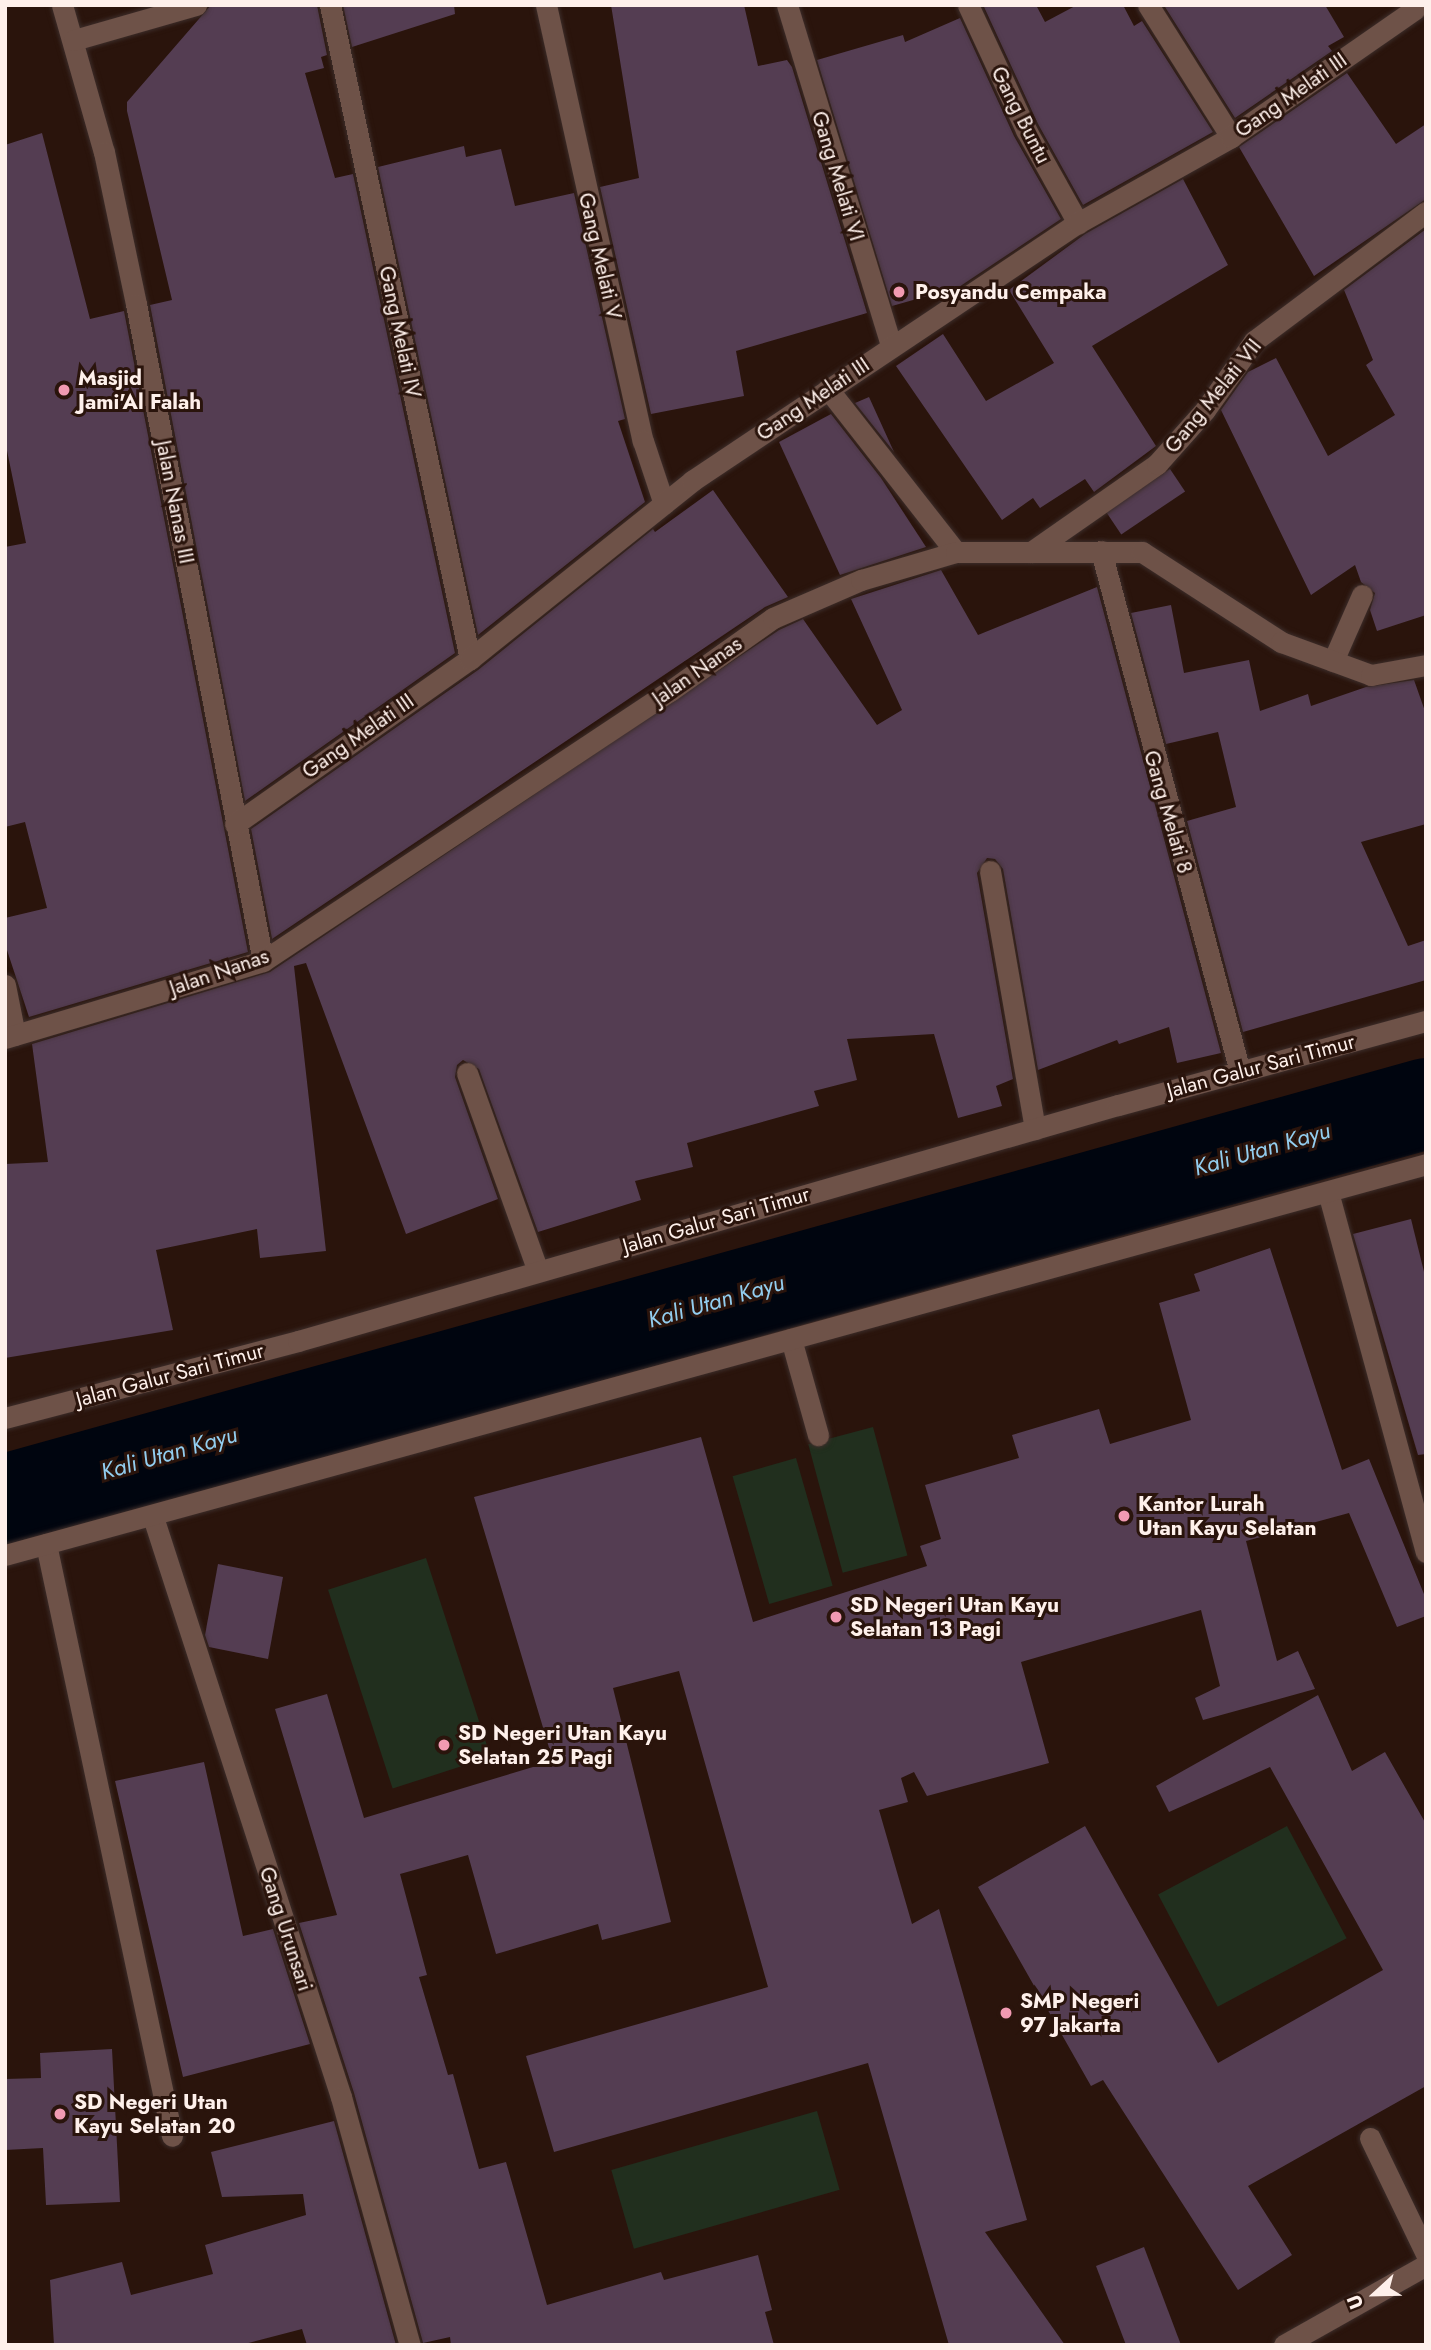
<!DOCTYPE html>
<html>
<head>
<meta charset="utf-8">
<style>
  body { margin:0 }
  #map { position:relative; width:1431px; height:2350px; overflow:hidden; background:#2a140c; font-family:Jost,sans-serif }
  div>[style] { position:absolute }
  [style*='--x'] { left:calc(var(--x)*1px); top:calc(var(--y)*1px); width:calc(var(--w)*1px); rotate:calc(var(--a)*1deg) }
  .green>* { inset:0; background:#212f1e; transform-origin:0 0 }
  .river>* { height:91px; margin:-45.5px; padding:0 45.5px; transform-origin:45.5px; border-radius:45.5px; background:#00050f }
  .building>* { inset:0; background:#543d52; transform-origin:0 0 }
  .roads { filter:drop-shadow(0 0 2px #3c2d2a) drop-shadow(0 0 2px #3c2d2a) }
  .service>* { height:21px; margin:-10.5px; padding:0 10.5px; transform-origin:10.5px; border-radius:10.5px; background:#6e5248 }
  .minor>* { height:21px; margin:-10.5px; padding:0 10.5px; transform-origin:10.5px; border-radius:10.5px; background:#6e5248 }
  .tertiary>* { height:21px; margin:-10.5px; padding:0 10.5px; transform-origin:10.5px; border-radius:10.5px; background:#6e5248 }
  .dots>* { width:19px; height:19px; translate:-50% -50%; box-sizing:border-box; border:4px solid #2a140c; border-radius:50% }
  span { translate:-50% -50%; white-space:nowrap; text-align:center; line-height:1.15; -webkit-text-stroke:6px #2a140c; paint-order:stroke }
  .street-label { font-size:21px; color:#fef0eb }
  .poi-label { font-size:21px; color:#fef0eb; font-weight:700 }
  .left { translate:0 -50%; text-align:left }
  .water-label { font-size:23px; color:#93cef0; font-style:italic }
  .frame { position:absolute; inset:0; border:7px solid #fef0eb; pointer-events:none }
  .north { position:absolute; left:1340px; top:2259px; width:70px; height:70px; -webkit-text-stroke:5px #2a140c; paint-order:stroke; rotate:248deg; font-size:19px; font-weight:700; line-height:28px; text-align:center; color:#fef0eb }
  .north::after { content:''; display:block; margin:auto; width:24px; height:32px; background:#fef0eb; clip-path:polygon(50% 0,100% 100%,50% 72%,0 100%) }
</style>
</head>
<body>
<div id="map">
  <div class="green">
    <div style="left:873px;top:1427px;width:133px;height:67px;rotate:75deg"></div>
    <div style="left:796px;top:1458px;width:133px;height:66px;rotate:74deg"></div>
    <div style="left:426px;top:1558px;width:209px;height:103px;rotate:72deg"></div>
    <div style="left:1287px;top:1826px;width:127px;height:146px;rotate:62deg"></div>
    <div style="left:817px;top:2111px;width:82px;height:214px;rotate:74deg"></div>
  </div>
  <div class="river">
    <div style="--x:5;--y:1499;--w:1475;--a:-15.57"></div>
  </div>
  <div class="building">
    <div style="clip-path:polygon(211px 5px,317px 5px,327px 55px,321px 57px,324px 68px,305px 73px,335px 178px,353px 174px,455px 653px,245px 801px,150px 305px,172px 300px,127px 111px,127px 102px)"></div>
    <div style="clip-path:polygon(343px 5px,454px 5px,455px 14px,352px 47px)"></div>
    <div style="clip-path:polygon(611px 5px,744px 5px,758px 66px,787px 60px,792px 67px,867px 313px,736px 351px,744px 396px,651px 414px,600px 187px,639px 178px)"></div>
    <div style="clip-path:polygon(989px 5px,1036px 5px,1045px 22px,1077px 5px,1123px 5px,1134px 26px,1142px 21px,1213px 132px,1083px 205px,1038px 124px,984px 7px)"></div>
    <div style="clip-path:polygon(1168px 5px,1325px 5px,1344px 37px,1328px 46px,1332px 51px,1235px 118px,1165px 7px)"></div>
    <div style="clip-path:polygon(960px 18px,1014px 136px,1061px 219px,959px 287px,892px 306px,817px 60px,903px 35px,905px 42px)"></div>
    <div style="clip-path:polygon(1347px 73px,1396px 144px,1426px 124px,1426px 199px,1314px 276px,1239px 147px)"></div>
    <div style="clip-path:polygon(42px 133px,90px 319px,124px 311px,248px 952px,29px 1017px,5px 944px,5px 918px,47px 908px,25px 822px,5px 827px,5px 547px,26px 543px,5px 441px,5px 145px)"></div>
    <div style="clip-path:polygon(464px 146px,466px 157px,501px 149px,515px 206px,574px 193px,625px 419px,618px 421px,645px 502px,478px 635px,378px 167px)"></div>
    <div style="clip-path:polygon(1183px 179px,1228px 265px,1092px 346px,1156px 446px,1094px 492px,1085px 479px,1040px 508px,1033px 498px,1002px 520px,896px 366px,943px 334px,986px 401px,1054px 363px,1009px 290px,1085px 234px)"></div>
    <div style="clip-path:polygon(1426px 229px,1426px 615px,1377px 631px,1370px 610px,1375px 593px,1361px 582px,1355px 565px,1311px 595px,1221px 410px,1248px 372px,1276px 358px,1328px 456px,1395px 415px,1366px 365px,1373px 360px,1344px 290px)"></div>
    <div style="clip-path:polygon(869px 397px,894px 452px,855px 403px)"></div>
    <div style="clip-path:polygon(831px 414px,881px 478px,926px 547px,840px 575px,779px 442px)"></div>
    <div style="left:1170px;top:469px;width:27px;height:77px;rotate:56deg"></div>
    <div style="clip-path:polygon(713px 490px,788px 597px,765px 607px,272px 939px,251px 829px,478px 670px,653px 529px,655px 532px)"></div>
    <div style="clip-path:polygon(941px 570px,978px 635px,1097px 587px,1221px 1053px,1177px 1063px,1169px 1027px,1119px 1044px,1117px 1040px,1038px 1070px,1003px 869px,995px 859px,987px 858px,977px 873px,1013px 1079px,996px 1086px,1002px 1106px,958px 1118px,934px 1034px,847px 1039px,857px 1080px,814px 1091px,819px 1106px,687px 1143px,693px 1167px,635px 1181px,641px 1200px,538px 1232px,479px 1069px,463px 1060px,457px 1065px,455px 1077px,498px 1199px,406px 1234px,306px 963px,294px 966px,326px 1251px,260px 1258px,257px 1229px,156px 1250px,173px 1330px,5px 1358px,5px 1164px,48px 1162px,32px 1044px,270px 972px,779px 630px,803px 619px,877px 725px,902px 710px,851px 599px)"></div>
    <div style="clip-path:polygon(1171px 605px,1184px 673px,1249px 660px,1260px 711px,1308px 694px,1311px 706px,1366px 687px,1414px 680px,1426px 714px,1426px 824px,1361px 842px,1408px 946px,1426px 940px,1426px 980px,1243px 1032px,1187px 821px,1236px 807px,1218px 732px,1166px 744px,1131px 613px)"></div>
    <div style="clip-path:polygon(1411px 1219px,1426px 1280px,1426px 1454px,1418px 1455px,1353px 1234px)"></div>
    <div style="clip-path:polygon(1270px 1248px,1342px 1470px,1369px 1459px,1426px 1599px,1426px 1616px,1397px 1627px,1349px 1513px,1246px 1541px,1277px 1661px,1298px 1651px,1315px 1689px,1203px 1720px,1195px 1698px,1220px 1686px,1201px 1610px,1021px 1662px,1049px 1763px,927px 1796px,914px 1772px,901px 1778px,908px 1802px,879px 1810px,912px 1924px,939px 1909px,1027px 2220px,985px 2232px,1065px 2345px,949px 2345px,868px 2063px,554px 2152px,526px 2056px,768px 1987px,679px 1671px,613px 1688px,671px 1922px,602px 1940px,598px 1924px,496px 1954px,468px 1855px,400px 1874px,427px 1975px,419px 1977px,448px 2075px,453px 2074px,479px 2169px,506px 2162px,547px 2305px,661px 2272px,664px 2280px,758px 2255px,772px 2310px,765px 2312px,774px 2345px,451px 2345px,450px 2337px,423px 2343px,354px 2093px,299px 1923px,337px 1915px,275px 1709px,327px 1694px,364px 1818px,553px 1761px,474px 1497px,701px 1437px,753px 1622px,927px 1566px,920px 1546px,941px 1539px,925px 1485px,1019px 1458px,1012px 1435px,1099px 1409px,1110px 1444px,1191px 1420px,1159px 1303px,1200px 1291px,1194px 1274px)"></div>
    <div style="clip-path:polygon(218px 1564px,283px 1577px,268px 1659px,209px 1647px,205px 1635px)"></div>
    <div style="clip-path:polygon(1318px 1695px,1352px 1771px,1385px 1752px,1426px 1824px,1426px 2086px,1248px 2186px,1292px 2255px,1238px 2290px,1103px 2080px,1091px 2086px,978px 1887px,1085px 1826px,1218px 2063px,1383px 1970px,1270px 1767px,1169px 1812px,1156px 1786px)"></div>
    <div style="clip-path:polygon(204px 1762px,243px 1936px,273px 1929px,310px 2044px,183px 2077px,115px 1781px)"></div>
    <div style="clip-path:polygon(112px 2049px,120px 2202px,46px 2205px,43px 2148px,5px 2150px,5px 2079px,41px 2078px,40px 2053px)"></div>
    <div style="clip-path:polygon(334px 2121px,396px 2345px,307px 2345px,302px 2329px,241px 2345px,54px 2345px,50px 2280px,122px 2262px,131px 2295px,213px 2274px,205px 2245px,306px 2215px,303px 2194px,222px 2197px,211px 2152px)"></div>
    <div style="clip-path:polygon(1144px 2247px,1181px 2345px,1126px 2345px,1096px 2266px)"></div>
  </div>
  <div class="roads">
    <div class="service">
      <div style="--x:791;--y:1339;--w:100;--a:74.3"></div>
      <div style="--x:46;--y:1544;--w:605;--a:77.98"></div>
      <div style="--x:1370;--y:2138;--w:129;--a:64.2"></div>
    </div>
    <div class="minor">
      <div style="--x:62;--y:5;--w:153;--a:74.1"></div>
      <div style="--x:104;--y:152;--w:155;--a:78.1"></div>
      <div style="--x:136;--y:304;--w:669;--a:79.06"></div>
      <div style="--x:330;--y:5;--w:669;--a:77.92"></div>
      <div style="--x:546;--y:5;--w:447;--a:77.5"></div>
      <div style="--x:643;--y:441;--w:66;--a:71.6"></div>
      <div style="--x:787;--y:5;--w:357;--a:73"></div>
      <div style="--x:968;--y:5;--w:138;--a:65.1"></div>
      <div style="--x:1026;--y:130;--w:107;--a:60.8"></div>
      <div style="--x:1148;--y:5;--w:156;--a:57.8"></div>
      <div style="--x:74;--y:40;--w:127;--a:-16"></div>
      <div style="--x:828;--y:389;--w:207;--a:51.9"></div>
      <div style="--x:1101;--y:551;--w:539;--a:75.06"></div>
      <div style="--x:1031;--y:552;--w:154;--a:-34.9"></div>
      <div style="--x:1157;--y:464;--w:72;--a:-48.4"></div>
      <div style="--x:1205;--y:410;--w:85;--a:-54.6"></div>
      <div style="--x:1254;--y:341;--w:215;--a:-36.9"></div>
      <div style="--x:1333;--y:661;--w:72;--a:-66.3"></div>
      <div style="--x:235;--y:824;--w:287;--a:-35.1"></div>
      <div style="--x:470;--y:659;--w:285;--a:-38.7"></div>
      <div style="--x:692;--y:481;--w:464;--a:-33.8"></div>
      <div style="--x:1078;--y:223;--w:176;--a:-29.3"></div>
      <div style="--x:1231;--y:137;--w:224;--a:-34.8"></div>
      <div style="--x:990;--y:871;--w:262;--a:80.1"></div>
      <div style="--x:5;--y:985;--w:51;--a:78.7"></div>
      <div style="--x:5;--y:1038;--w:269;--a:-16.6"></div>
      <div style="--x:263;--y:961;--w:488;--a:-33.6"></div>
      <div style="--x:670;--y:691;--w:126;--a:-35.3"></div>
      <div style="--x:773;--y:618;--w:96;--a:-23.4"></div>
      <div style="--x:861;--y:580;--w:99;--a:-16.4"></div>
      <div style="--x:956;--y:552;--w:186;--a:0"></div>
      <div style="--x:1142;--y:552;--w:166;--a:32.9"></div>
      <div style="--x:1281;--y:642;--w:96;--a:20.1"></div>
      <div style="--x:1371;--y:675;--w:56;--a:-10.3"></div>
      <div style="--x:467;--y:1073;--w:210;--a:70.3"></div>
      <div style="--x:1328;--y:1192;--w:373;--a:74.8"></div>
      <div style="--x:153;--y:1517;--w:610;--a:72.04"></div>
      <div style="--x:341;--y:2097;--w:257;--a:74.5"></div>
      <div style="--x:1284;--y:2345;--w:163;--a:-29.4"></div>
    </div>
    <div class="tertiary">
      <div style="--x:5;--y:1418;--w:303;--a:-14.7"></div>
      <div style="--x:298;--y:1341;--w:853;--a:-16.06"></div>
      <div style="--x:1118;--y:1105;--w:319;--a:-15.3"></div>
      <div style="--x:5;--y:1555;--w:1474;--a:-15.38"></div>
    </div>
  </div>
  <div class="dots">
    <div style="left:899px;top:292px;background:#f19ab2"></div>
    <div style="left:64px;top:390px;background:#f19ab2"></div>
    <div style="left:1124px;top:1516px;background:#f19ab2"></div>
    <div style="left:836px;top:1617px;background:#f19ab2"></div>
    <div style="left:444px;top:1745px;background:#f19ab2"></div>
    <div style="left:1006px;top:2013px;background:#f19ab2"></div>
    <div style="left:60px;top:2114px;background:#f19ab2"></div>
  </div>
  <div class="street-label">
    <span style="left:1291px;top:95px;rotate:-35deg">Gang Melati III</span>
    <span style="left:1021px;top:115px;rotate:63deg">Gang Buntu</span>
    <span style="left:838px;top:176px;rotate:73deg">Gang Melati VI</span>
    <span style="left:600px;top:256px;rotate:77deg">Gang Melati V</span>
    <span style="left:400px;top:332px;rotate:78deg">Gang Melati IV</span>
    <span style="left:1213px;top:396px;rotate:-51deg">Gang Melati VII</span>
    <span style="left:813px;top:399px;rotate:-34deg">Gang Melati III</span>
    <span style="left:175px;top:502px;rotate:79deg">Jalan Nanas III</span>
    <span style="left:697px;top:671px;rotate:-35deg">Jalan Nanas</span>
    <span style="left:358px;top:736px;rotate:-35deg">Gang Melati III</span>
    <span style="left:1168px;top:812px;rotate:74deg">Gang Melati 8</span>
    <span style="left:219px;top:972px;rotate:-19deg">Jalan Nanas</span>
    <span style="left:1261px;top:1066px;rotate:-15deg">Jalan Galur Sari Timur</span>
    <span style="left:716px;top:1220px;rotate:-16deg">Jalan Galur Sari Timur</span>
    <span style="left:170px;top:1375px;rotate:-15deg">Jalan Galur Sari Timur</span>
    <span style="left:286px;top:1929px;rotate:72deg">Gang Urunsari</span>
  </div>
  <div class="poi-label">
    <span class="left" style="left:915px;top:292px">Posyandu Cempaka</span>
    <span class="left" style="left:78px;top:390px">Masjid<br>Jami'Al Falah</span>
    <span class="left" style="left:1138px;top:1516px">Kantor Lurah<br>Utan Kayu Selatan</span>
    <span class="left" style="left:850px;top:1617px">SD Negeri Utan Kayu<br>Selatan 13 Pagi</span>
    <span class="left" style="left:458px;top:1745px">SD Negeri Utan Kayu<br>Selatan 25 Pagi</span>
    <span class="left" style="left:1020px;top:2013px">SMP Negeri<br>97 Jakarta</span>
    <span class="left" style="left:74px;top:2114px">SD Negeri Utan<br>Kayu Selatan 20</span>
  </div>
  <div class="water-label">
    <span style="left:1262px;top:1149px;rotate:-16deg">Kali Utan Kayu</span>
    <span style="left:716px;top:1301px;rotate:-16deg">Kali Utan Kayu</span>
    <span style="left:169px;top:1453px;rotate:-16deg">Kali Utan Kayu</span>
  </div>
  <div class="frame"></div>
  <div class="north">U</div>
</div>
</body>
</html>
